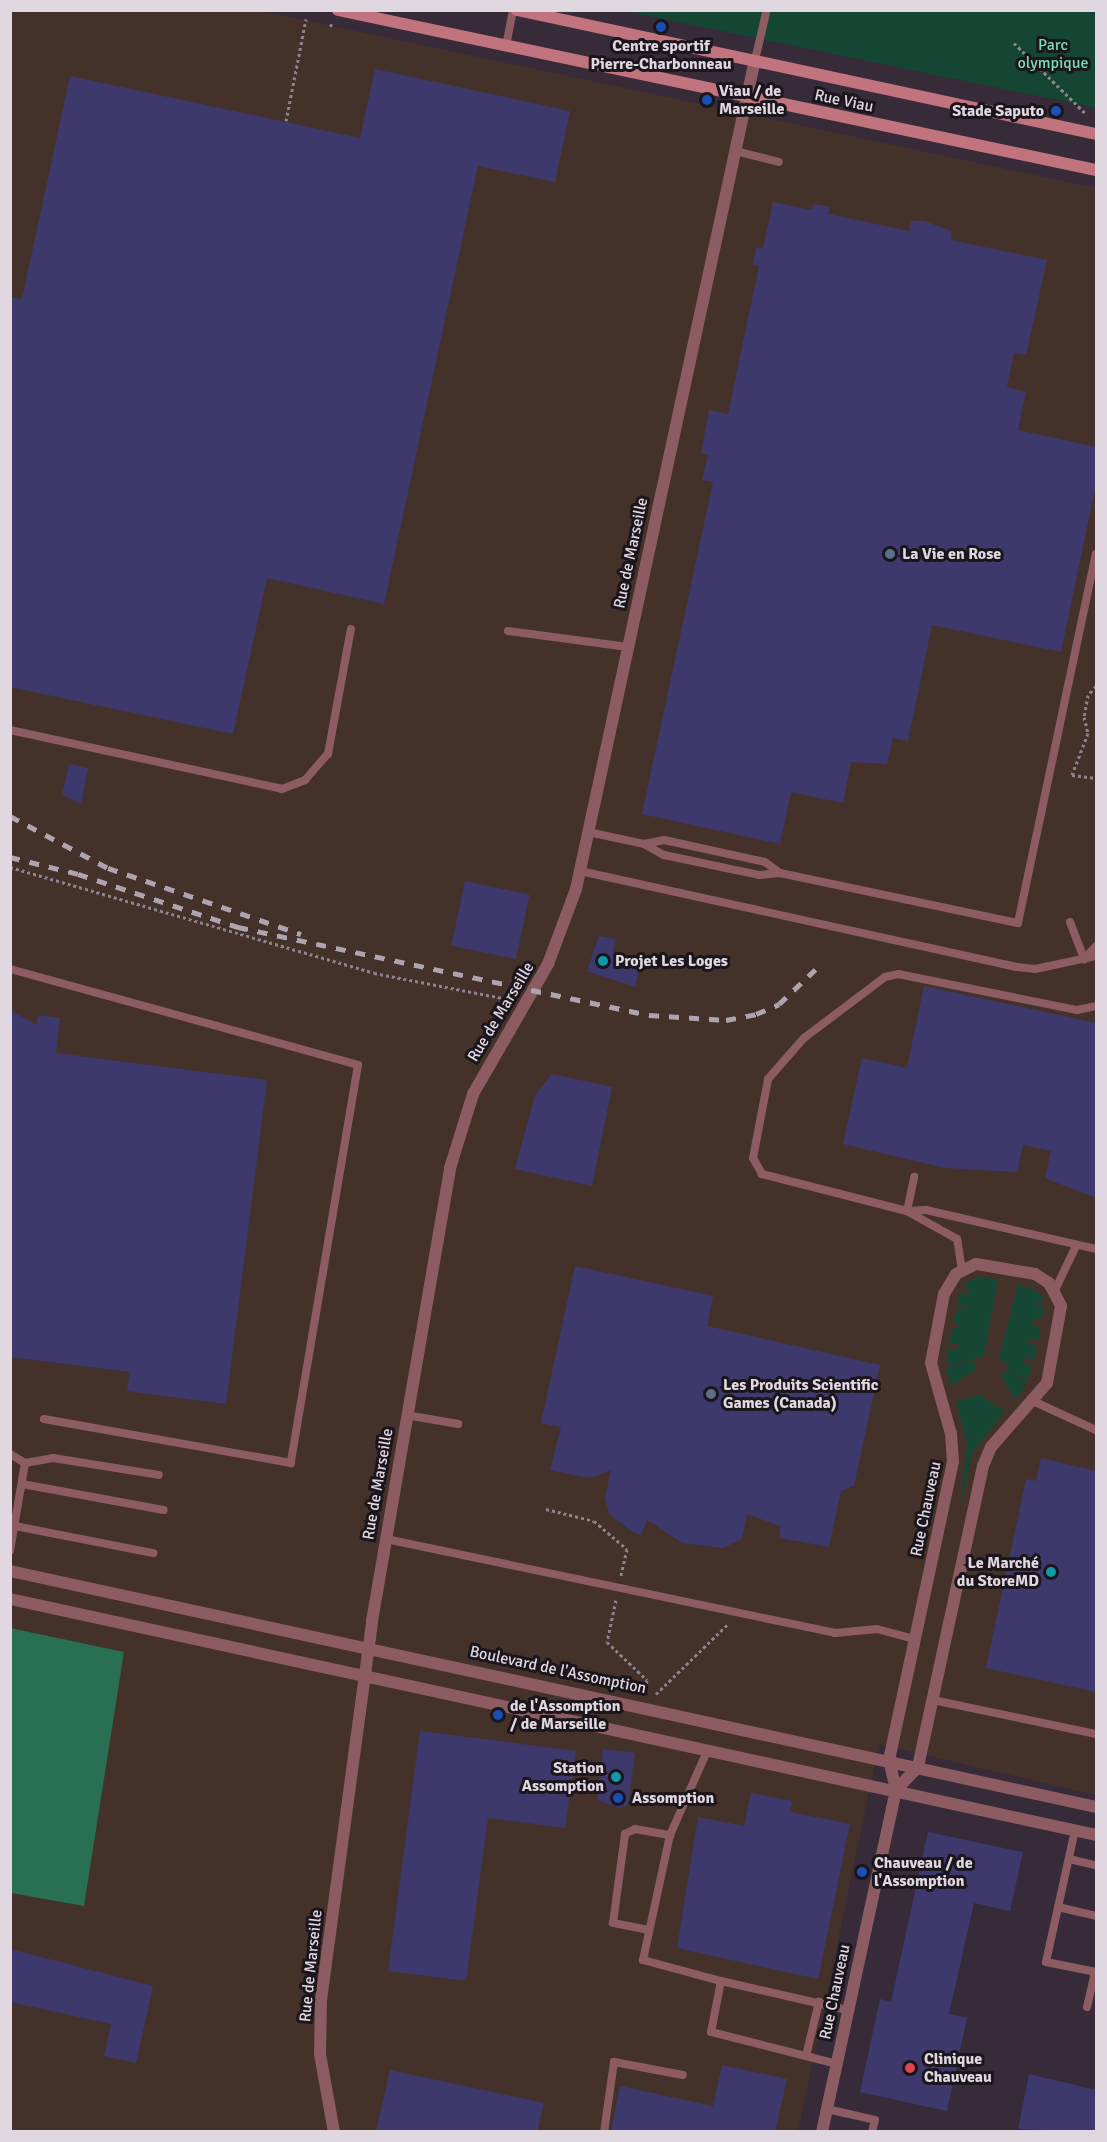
<!DOCTYPE html>
<html>
<head>
<meta charset="utf-8">
<style>
  body { margin:0 }
  #map { position:relative; width:1107px; height:2142px; overflow:hidden; background:#372a39; font-family:Signika,sans-serif }
  div>[style] { position:absolute }
  [style*='--x'] { left:calc(var(--x)*1px); top:calc(var(--y)*1px); width:calc(var(--w)*1px); rotate:calc(var(--a)*1deg) }
  .industrial>* { inset:0; background:#44322a }
  .green>* { inset:0; background:#144633 }
  .forest>* { inset:0; background:#286f53 }
  .building>* { inset:0; background:#3d396c; transform-origin:0 0 }
  .path>* { height:3px; margin-top:-1.5px; transform-origin:0; background:repeating-linear-gradient(90deg,#8d828e 0 3px,transparent 0 6px) }
  .service>* { height:8px; margin:-4px; padding:0 4px; transform-origin:4px; border-radius:4px; background:#8d5c62 }
  .minor>* { height:12px; margin:-6px; padding:0 6px; transform-origin:6px; border-radius:6px; background:#8d5c62 }
  .tertiary>* { height:12px; margin:-6px; padding:0 6px; transform-origin:6px; border-radius:6px; background:#8d5c62 }
  .secondary>* { height:12px; margin:-6px; padding:0 6px; transform-origin:6px; border-radius:6px; background:#c1747e }
  .rail>* { height:4.5px; margin-top:-2.25px; transform-origin:0; background:repeating-linear-gradient(90deg,#aea4b0 0 10px,transparent 0 20px) }
  .dots>* { width:16px; height:16px; translate:-50% -50%; box-sizing:border-box; border:3px solid #1b151c; border-radius:50% }
  span { translate:-50% -50%; white-space:nowrap; text-align:center; line-height:1.15; -webkit-text-stroke:6px #1b151c; paint-order:stroke }
  .park-label { font-size:16px; color:#79deb2 }
  .poi-label { font-size:16px; color:#e0d7e1; font-weight:700 }
  .left { translate:0 -50%; text-align:left }
  .right { translate:-100% -50%; text-align:right }
  .street-label { font-size:16px; color:#e0d7e1 }
  .frame { position:absolute; inset:0; border:12px solid #e0d7e1; pointer-events:none }
</style>
</head>
<body>
<div id="map">
  <div class="industrial">
    <div style="clip-path:polygon(11px 11px,261px 11px,1096px 188px,1096px 1795px,879px 1744px,798px 2131px,11px 2132px)"></div>
  </div>
  <div class="green">
    <div style="clip-path:polygon(624px 11px,1096px 11px,1096px 108px)"></div>
    <div style="clip-path:polygon(980px 1276px,998px 1280px,984px 1356px,948px 1366px,948px 1348px,958px 1349px,959px 1344px,949px 1343px,952px 1329px,963px 1326px,953px 1323px,956px 1310px,968px 1306px,957px 1305px,960px 1293px,971px 1294px,963px 1284px)"></div>
    <div style="clip-path:polygon(1018px 1284px,1037px 1291px,1045px 1301px,1033px 1304px,1044px 1307px,1044px 1317px,1033px 1320px,1032px 1325px,1041px 1327px,1038px 1340px,1029px 1339px,1028px 1344px,1037px 1346px,1034px 1359px,1024px 1358px,1024px 1363px,1033px 1365px,1026px 1382px,999px 1359px)"></div>
    <div style="clip-path:polygon(973px 1360px,976px 1369px,951px 1386px,946px 1368px)"></div>
    <div style="clip-path:polygon(1008px 1368px,1027px 1385px,1015px 1399px,1001px 1375px)"></div>
    <div style="clip-path:polygon(980px 1395px,1005px 1411px,973px 1452px,959px 1510px,967px 1444px,956px 1401px)"></div>
  </div>
  <div class="forest">
    <div style="clip-path:polygon(10px 1628px,124px 1652px,84px 1906px,11px 1893px)"></div>
  </div>
  <div class="building">
    <div style="clip-path:polygon(375px 69px,570px 111px,555px 182px,478px 166px,384px 604px,267px 578px,233px 734px,10px 687px,10px 297px,22px 299px,70px 76px,360px 138px)"></div>
    <div style="clip-path:polygon(773px 202px,812px 210px,813px 204px,830px 207px,828px 214px,909px 231px,911px 221px,924px 221px,952px 231px,951px 240px,1047px 260px,1026px 355px,1014px 353px,1007px 387px,1026px 392px,1018px 430px,1096px 447px,1096px 484px,1061px 652px,932px 625px,908px 741px,893px 738px,887px 764px,851px 762px,843px 803px,791px 792px,780px 844px,642px 814px,713px 482px,702px 480px,708px 455px,701px 453px,709px 410px,728px 414px,759px 266px,753px 265px,756px 247px,763px 249px)"></div>
    <div style="clip-path:polygon(69px 764px,88px 768px,81px 804px,62px 795px)"></div>
    <div style="left:465px;top:881px;width:66px;height:66px;rotate:12deg"></div>
    <div style="clip-path:polygon(599px 936px,616px 939px,613px 952px,642px 959px,635px 987px,587px 971px)"></div>
    <div style="clip-path:polygon(924px 986px,1096px 1023px,1096px 1198px,1045px 1178px,1051px 1151px,1023px 1145px,1017px 1172px,945px 1168px,843px 1144px,862px 1058px,907px 1068px)"></div>
    <div style="clip-path:polygon(10px 1010px,37px 1025px,38px 1015px,60px 1018px,56px 1053px,267px 1080px,226px 1404px,127px 1391px,130px 1372px,10px 1357px)"></div>
    <div style="clip-path:polygon(552px 1074px,612px 1087px,592px 1186px,515px 1169px,535px 1095px)"></div>
    <div style="clip-path:polygon(575px 1266px,713px 1296px,707px 1326px,880px 1365px,854px 1486px,841px 1491px,829px 1547px,780px 1538px,780px 1526px,747px 1514px,742px 1539px,723px 1548px,682px 1543px,647px 1520px,641px 1535px,634px 1533px,609px 1514px,605px 1498px,611px 1470px,590px 1478px,550px 1470px,561px 1427px,541px 1423px)"></div>
    <div style="clip-path:polygon(1041px 1458px,1096px 1471px,1096px 1692px,986px 1668px,1026px 1479px,1036px 1481px)"></div>
    <div style="clip-path:polygon(420px 1731px,576px 1751px,565px 1828px,488px 1818px,466px 1981px,388px 1971px)"></div>
    <div style="clip-path:polygon(603px 1749px,635px 1753px,628px 1805px,619px 1808px,597px 1800px)"></div>
    <div style="clip-path:polygon(751px 1793px,792px 1801px,790px 1812px,850px 1824px,818px 1979px,677px 1948px,698px 1817px,744px 1826px)"></div>
    <div style="clip-path:polygon(928px 1832px,1023px 1852px,1010px 1911px,974px 1903px,949px 2014px,967px 2018px,947px 2111px,860px 2092px,880px 1999px,891px 2002px)"></div>
    <div style="clip-path:polygon(10px 1949px,153px 1986px,136px 2063px,104px 2056px,111px 2024px,10px 2002px)"></div>
    <div style="clip-path:polygon(722px 2065px,787px 2079px,775px 2132px,611px 2132px,620px 2086px,713px 2106px)"></div>
    <div style="clip-path:polygon(390px 2070px,544px 2103px,537px 2132px,376px 2132px)"></div>
    <div style="clip-path:polygon(1029px 2074px,1096px 2090px,1096px 2132px,1018px 2129px)"></div>
  </div>
  <div class="path">
    <div style="--x:330;--y:24;--w:3;--a:45"></div>
    <div style="--x:1014;--y:43;--w:101;--a:44.6"></div>
    <div style="--x:286;--y:121;--w:104;--a:-78.9"></div>
    <div style="--x:1096;--y:686;--w:12;--a:132"></div>
    <div style="--x:1088;--y:695;--w:22;--a:100"></div>
    <div style="--x:1084;--y:717;--w:16;--a:76"></div>
    <div style="--x:1088;--y:733;--w:45;--a:110.9"></div>
    <div style="--x:1072;--y:775;--w:24;--a:7"></div>
    <div style="--x:10;--y:867;--w:379;--a:16.2"></div>
    <div style="--x:374;--y:973;--w:142;--a:11"></div>
    <div style="--x:546;--y:1509;--w:49;--a:14"></div>
    <div style="--x:594;--y:1521;--w:43;--a:40.3"></div>
    <div style="--x:627;--y:1549;--w:28;--a:103"></div>
    <div style="--x:616;--y:1600;--w:43;--a:102.1"></div>
    <div style="--x:607;--y:1642;--w:55;--a:43.5"></div>
    <div style="--x:647;--y:1680;--w:14;--a:102"></div>
    <div style="--x:656;--y:1694;--w:100;--a:-44.2"></div>
  </div>
  <div class="service">
    <div style="--x:506;--y:46;--w:37;--a:-79"></div>
    <div style="--x:755;--y:60;--w:48;--a:-76.8"></div>
    <div style="--x:735;--y:151;--w:45;--a:14"></div>
    <div style="--x:508;--y:631;--w:121;--a:7.6"></div>
    <div style="--x:10;--y:730;--w:278;--a:12.2"></div>
    <div style="--x:282;--y:789;--w:25;--a:-21"></div>
    <div style="--x:305;--y:780;--w:35;--a:-49"></div>
    <div style="--x:328;--y:754;--w:127;--a:-79.6"></div>
    <div style="--x:588;--y:832;--w:57;--a:12.1"></div>
    <div style="--x:644;--y:844;--w:23;--a:29"></div>
    <div style="--x:664;--y:855;--w:98;--a:11.8"></div>
    <div style="--x:760;--y:875;--w:20;--a:-6"></div>
    <div style="--x:780;--y:873;--w:243;--a:11.9"></div>
    <div style="--x:1018;--y:923;--w:377;--a:-78.1"></div>
    <div style="--x:644;--y:844;--w:20;--a:-11"></div>
    <div style="--x:664;--y:840;--w:103;--a:12.3"></div>
    <div style="--x:765;--y:862;--w:19;--a:36"></div>
    <div style="--x:580;--y:871;--w:447;--a:12.4"></div>
    <div style="--x:1017;--y:967;--w:18;--a:6"></div>
    <div style="--x:1035;--y:969;--w:62;--a:-12"></div>
    <div style="--x:1070;--y:922;--w:40;--a:69"></div>
    <div style="--x:1084;--y:959;--w:18;--a:-47"></div>
    <div style="--x:10;--y:969;--w:361;--a:15.4"></div>
    <div style="--x:358;--y:1065;--w:404;--a:99.6"></div>
    <div style="--x:291;--y:1463;--w:251;--a:-169.9"></div>
    <div style="--x:907;--y:1211;--w:19;--a:-3"></div>
    <div style="--x:926;--y:1210;--w:174;--a:12.9"></div>
    <div style="--x:907;--y:1211;--w:35;--a:-78"></div>
    <div style="--x:962;--y:1270;--w:31;--a:-99"></div>
    <div style="--x:957;--y:1239;--w:57;--a:-150.8"></div>
    <div style="--x:907;--y:1211;--w:150;--a:-165.7"></div>
    <div style="--x:762;--y:1174;--w:18;--a:-119"></div>
    <div style="--x:753;--y:1158;--w:80;--a:-79.2"></div>
    <div style="--x:768;--y:1079;--w:55;--a:-48.7"></div>
    <div style="--x:804;--y:1038;--w:101;--a:-37"></div>
    <div style="--x:885;--y:977;--w:13;--a:-13"></div>
    <div style="--x:898;--y:974;--w:183;--a:11.4"></div>
    <div style="--x:1077;--y:1010;--w:19;--a:-12"></div>
    <div style="--x:1055;--y:1290;--w:49;--a:-64.5"></div>
    <div style="--x:1035;--y:1402;--w:67;--a:24.7"></div>
    <div style="--x:406;--y:1415;--w:53;--a:9.8"></div>
    <div style="--x:10;--y:1454;--w:17;--a:31"></div>
    <div style="--x:25;--y:1463;--w:89;--a:99.7"></div>
    <div style="--x:25;--y:1463;--w:28;--a:-10"></div>
    <div style="--x:53;--y:1458;--w:107;--a:9.1"></div>
    <div style="--x:22;--y:1484;--w:144;--a:10.4"></div>
    <div style="--x:15;--y:1526;--w:141;--a:11.1"></div>
    <div style="--x:386;--y:1539;--w:459;--a:11.8"></div>
    <div style="--x:835;--y:1633;--w:42;--a:-5.4"></div>
    <div style="--x:877;--y:1629;--w:39;--a:15"></div>
    <div style="--x:933;--y:1700;--w:167;--a:11.8"></div>
    <div style="--x:708;--y:1749;--w:94;--a:113.8"></div>
    <div style="--x:670;--y:1835;--w:128;--a:102.2"></div>
    <div style="--x:643;--y:1960;--w:81;--a:15.1"></div>
    <div style="--x:1075;--y:1830;--w:135;--a:102.4"></div>
    <div style="--x:1046;--y:1962;--w:51;--a:11.3"></div>
    <div style="--x:1069;--y:1859;--w:28;--a:13"></div>
    <div style="--x:1058;--y:1907;--w:39;--a:13"></div>
    <div style="--x:649;--y:1930;--w:37;--a:-169"></div>
    <div style="--x:613;--y:1923;--w:90;--a:-82.3"></div>
    <div style="--x:625;--y:1834;--w:11;--a:-27"></div>
    <div style="--x:635;--y:1829;--w:36;--a:10"></div>
    <div style="--x:1087;--y:2007;--w:36;--a:-77"></div>
    <div style="--x:806;--y:2056;--w:56;--a:-76.5"></div>
    <div style="--x:837;--y:2064;--w:130;--a:-165.7"></div>
    <div style="--x:711;--y:2032;--w:52;--a:-78.9"></div>
    <div style="--x:721;--y:1981;--w:130;--a:12.9"></div>
    <div style="--x:827;--y:2109;--w:49;--a:12.9"></div>
    <div style="--x:875;--y:2120;--w:12;--a:104"></div>
    <div style="--x:604;--y:2132;--w:71;--a:-81.9"></div>
    <div style="--x:614;--y:2062;--w:70;--a:10.7"></div>
  </div>
  <div class="minor">
    <div style="--x:334;--y:2132;--w:79;--a:-100.2"></div>
    <div style="--x:320;--y:2054;--w:54;--a:-88.9"></div>
    <div style="--x:321;--y:2000;--w:382;--a:-82.3"></div>
    <div style="--x:372;--y:1621;--w:460;--a:-80.2"></div>
    <div style="--x:450;--y:1168;--w:77;--a:-72.7"></div>
    <div style="--x:473;--y:1094;--w:150;--a:-60"></div>
    <div style="--x:548;--y:964;--w:80;--a:-69.5"></div>
    <div style="--x:576;--y:889;--w:848;--a:-77.82"></div>
    <div style="--x:822;--y:2132;--w:350;--a:-77.8"></div>
    <div style="--x:896;--y:1790;--w:31;--a:-103"></div>
    <div style="--x:889;--y:1760;--w:305;--a:-77.9"></div>
    <div style="--x:953;--y:1462;--w:28;--a:-94"></div>
    <div style="--x:951;--y:1434;--w:74;--a:-105.7"></div>
    <div style="--x:931;--y:1363;--w:70;--a:-79.3"></div>
    <div style="--x:944;--y:1294;--w:23;--a:-59"></div>
    <div style="--x:956;--y:1274;--w:22;--a:-27"></div>
    <div style="--x:976;--y:1264;--w:60;--a:9.6"></div>
    <div style="--x:1035;--y:1274;--w:17;--a:33"></div>
    <div style="--x:1049;--y:1283;--w:26;--a:62"></div>
    <div style="--x:1061;--y:1306;--w:78;--a:100.3"></div>
    <div style="--x:1047;--y:1383;--w:85;--a:131.2"></div>
    <div style="--x:991;--y:1447;--w:21;--a:113"></div>
    <div style="--x:983;--y:1466;--w:308;--a:102.2"></div>
    <div style="--x:918;--y:1767;--w:32;--a:134"></div>
  </div>
  <div class="tertiary">
    <div style="--x:10;--y:1571;--w:1111;--a:12.26"></div>
    <div style="--x:10;--y:1599;--w:1111;--a:12.26"></div>
  </div>
  <div class="secondary">
    <div style="--x:338;--y:10;--w:775;--a:11.92"></div>
    <div style="--x:517;--y:10;--w:592;--a:12.09"></div>
  </div>
  <div class="rail">
    <div style="--x:10;--y:816;--w:111;--a:28"></div>
    <div style="--x:108;--y:868;--w:204;--a:18.9"></div>
    <div style="--x:10;--y:857;--w:70;--a:14"></div>
    <div style="--x:78;--y:874;--w:169;--a:18.3"></div>
    <div style="--x:238;--y:927;--w:420;--a:12.1"></div>
    <div style="--x:649;--y:1015;--w:77;--a:3.7"></div>
    <div style="--x:726;--y:1020;--w:31;--a:-11"></div>
    <div style="--x:756;--y:1014;--w:25;--a:-23"></div>
    <div style="--x:779;--y:1004;--w:59;--a:-43.6"></div>
  </div>
  <div class="dots">
    <div style="left:661px;top:27px;background:#1a4fb4"></div>
    <div style="left:707px;top:100px;background:#1a4fb4"></div>
    <div style="left:1056px;top:111px;background:#1a4fb4"></div>
    <div style="left:890px;top:554px;background:#5c6f8a"></div>
    <div style="left:603px;top:961px;background:#0f9aa8"></div>
    <div style="left:711px;top:1394px;background:#5c6f8a"></div>
    <div style="left:1051px;top:1572px;background:#0f9aa8"></div>
    <div style="left:498px;top:1715px;background:#1a4fb4"></div>
    <div style="left:616px;top:1777px;background:#0f9aa8"></div>
    <div style="left:618px;top:1798px;background:#1a4fb4"></div>
    <div style="left:862px;top:1872px;background:#1a4fb4"></div>
    <div style="left:910px;top:2068px;background:#e0444e"></div>
  </div>
  <div class="park-label">
    <span style="left:1053px;top:54px">Parc<br>olympique</span>
  </div>
  <div class="poi-label">
    <span style="left:661px;top:55px">Centre sportif<br>Pierre-Charbonneau</span>
    <span class="left" style="left:719px;top:100px">Viau / de<br>Marseille</span>
    <span class="right" style="left:1044px;top:111px">Stade Saputo</span>
    <span class="left" style="left:902px;top:554px">La Vie en Rose</span>
    <span class="left" style="left:615px;top:961px">Projet Les Loges</span>
    <span class="left" style="left:723px;top:1394px">Les Produits Scientific<br>Games (Canada)</span>
    <span class="right" style="left:1039px;top:1572px">Le Marché<br>du StoreMD</span>
    <span class="left" style="left:510px;top:1715px">de l'Assomption<br>/ de Marseille</span>
    <span class="right" style="left:604px;top:1777px">Station<br>Assomption</span>
    <span class="left" style="left:632px;top:1798px">Assomption</span>
    <span class="left" style="left:874px;top:1872px">Chauveau / de<br>l'Assomption</span>
    <span class="left" style="left:924px;top:2068px">Clinique<br>Chauveau</span>
  </div>
  <div class="street-label">
    <span style="left:844px;top:101px;rotate:12deg">Rue Viau</span>
    <span style="left:631px;top:553px;rotate:-78deg">Rue de Marseille</span>
    <span style="left:501px;top:1012px;rotate:-59deg">Rue de Marseille</span>
    <span style="left:378px;top:1484px;rotate:-80deg">Rue de Marseille</span>
    <span style="left:926px;top:1509px;rotate:-78deg">Rue Chauveau</span>
    <span style="left:558px;top:1670px;rotate:12deg">Boulevard de l'Assomption</span>
    <span style="left:311px;top:1966px;rotate:-84deg">Rue de Marseille</span>
    <span style="left:835px;top:1992px;rotate:-78deg">Rue Chauveau</span>
  </div>
  <div class="frame"></div>
</div>
</body>
</html>
